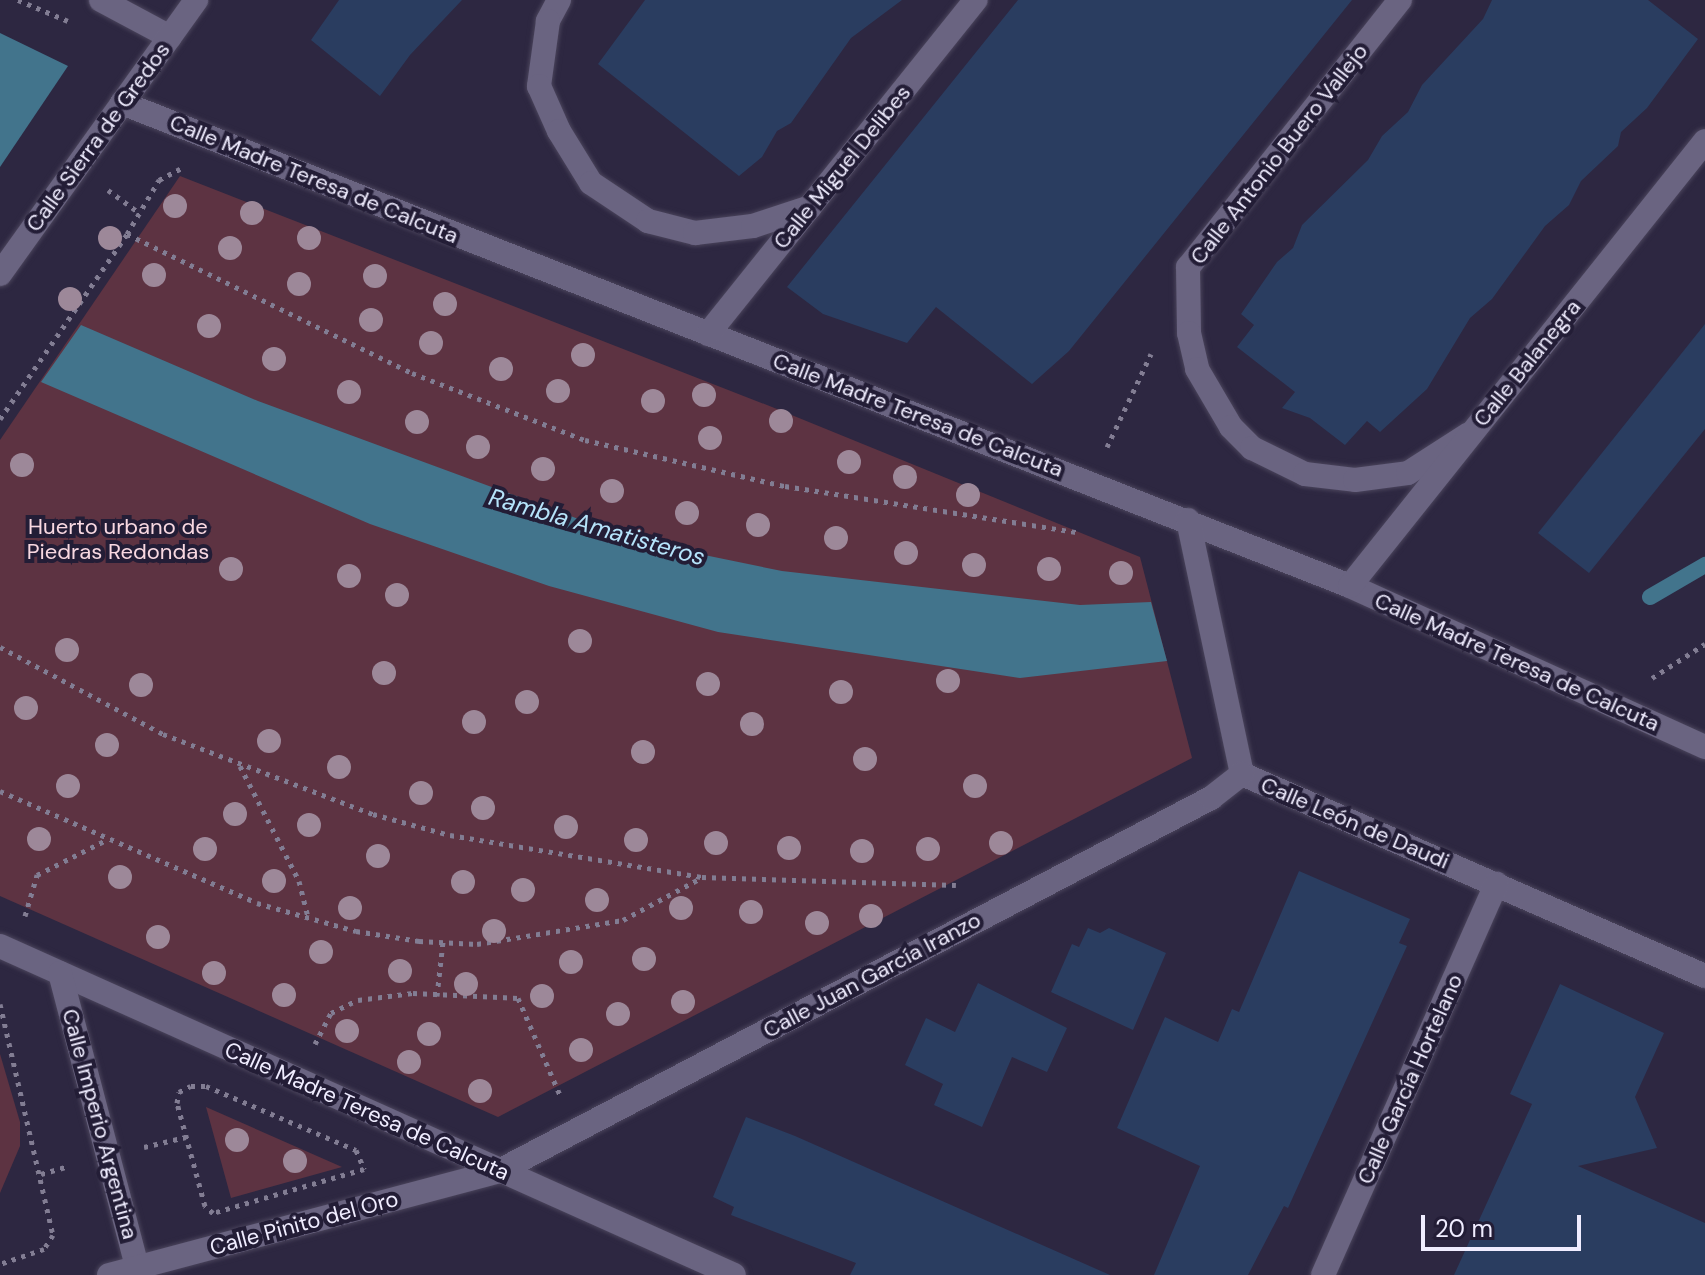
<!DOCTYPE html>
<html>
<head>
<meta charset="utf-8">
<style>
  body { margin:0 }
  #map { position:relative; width:1705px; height:1275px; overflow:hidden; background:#2d2741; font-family:"DM Sans",sans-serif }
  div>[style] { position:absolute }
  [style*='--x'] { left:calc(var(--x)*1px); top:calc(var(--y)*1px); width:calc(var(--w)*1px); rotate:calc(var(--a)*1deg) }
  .green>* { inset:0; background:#5d3342 }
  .water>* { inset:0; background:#42748c }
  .stream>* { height:16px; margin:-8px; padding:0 8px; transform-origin:8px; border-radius:8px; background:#42748c }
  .building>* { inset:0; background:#2a3d60 }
  .path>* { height:5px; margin-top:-2.5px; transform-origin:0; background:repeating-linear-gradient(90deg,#827d93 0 4px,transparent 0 10px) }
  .roads { filter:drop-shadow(0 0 2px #4a445b) drop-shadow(0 0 2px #4a445b) }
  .minor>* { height:24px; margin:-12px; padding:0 12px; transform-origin:12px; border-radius:12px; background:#6a6481 }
  .trees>* { width:24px; height:24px; margin:-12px; border-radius:50%; background:#9d8899 }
  span { translate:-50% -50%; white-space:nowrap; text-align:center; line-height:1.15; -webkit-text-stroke:8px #231d36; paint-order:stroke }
  .street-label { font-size:22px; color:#f0edff }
  .park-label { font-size:22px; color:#f8d8e1 }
  .water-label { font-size:24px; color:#b6e4fb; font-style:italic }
  .scale { position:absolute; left:1421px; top:1215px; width:160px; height:36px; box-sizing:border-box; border:4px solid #f0edff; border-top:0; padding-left:10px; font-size:24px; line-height:28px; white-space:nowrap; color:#f0edff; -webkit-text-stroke:6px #231d36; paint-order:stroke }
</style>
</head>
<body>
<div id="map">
  <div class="green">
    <div style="clip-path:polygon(180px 176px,772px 407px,1140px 557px,1192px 758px,498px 1117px,0 896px,0 440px)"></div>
    <div style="clip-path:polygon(0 1054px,20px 1122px,20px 1146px,0 1193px)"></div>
    <div style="clip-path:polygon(206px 1107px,342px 1167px,231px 1198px)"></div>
  </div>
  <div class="water">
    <div style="clip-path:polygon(0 33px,68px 66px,0 167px)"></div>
    <div style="clip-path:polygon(81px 325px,258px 401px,641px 542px,782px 571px,1080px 605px,1151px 602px,1167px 661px,1020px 678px,718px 632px,549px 586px,370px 524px,41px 382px)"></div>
  </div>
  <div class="stream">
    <div style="--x:1650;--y:597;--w:64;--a:-30.2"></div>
  </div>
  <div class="building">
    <div style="clip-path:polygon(339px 0,462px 0,410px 55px,380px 96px,311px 40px)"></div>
    <div style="clip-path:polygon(645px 0,902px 0,851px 38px,791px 123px,777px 131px,762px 157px,739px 176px,598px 64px)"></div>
    <div style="clip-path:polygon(1018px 0,1352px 0,1069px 351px,1032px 384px,936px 307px,907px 343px,823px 314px,787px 287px)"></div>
    <div style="clip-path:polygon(1492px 0,1648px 0,1698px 39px,1647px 108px,1621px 132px,1618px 146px,1581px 181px,1569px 205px,1545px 226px,1492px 299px,1470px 318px,1427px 389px,1380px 432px,1367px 421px,1345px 445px,1310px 418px,1282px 408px,1295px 392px,1237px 347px,1254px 325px,1241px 314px,1277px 262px,1293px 248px,1302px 225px,1368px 160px,1382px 136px,1408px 112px,1422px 85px,1483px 19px)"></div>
    <div style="clip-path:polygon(1705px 324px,1705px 429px,1589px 573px,1538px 533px)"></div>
    <div style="clip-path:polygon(1299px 871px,1410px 919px,1399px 943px,1407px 946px,1288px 1208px,1284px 1206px,1248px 1275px,1154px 1275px,1200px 1166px,1117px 1128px,1165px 1017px,1218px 1042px,1232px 1009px,1239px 1012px)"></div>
    <div style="clip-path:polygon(1088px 928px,1100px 933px,1109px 928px,1166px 953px,1133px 1030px,1051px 992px,1072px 944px,1079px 947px)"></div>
    <div style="clip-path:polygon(978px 983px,1067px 1028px,1047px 1072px,1012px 1057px,982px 1127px,934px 1105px,943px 1084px,905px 1065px,926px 1018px,955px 1032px)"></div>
    <div style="clip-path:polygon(1560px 984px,1664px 1033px,1635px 1097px,1657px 1148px,1578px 1166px,1705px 1223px,1705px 1275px,1454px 1275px,1532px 1104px,1510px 1094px)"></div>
    <div style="clip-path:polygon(746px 1117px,795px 1136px,1110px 1275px,850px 1275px,856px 1263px,731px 1215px,734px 1207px,713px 1197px)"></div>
  </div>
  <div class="path">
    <div style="--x:18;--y:0;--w:54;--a:22.8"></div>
    <div style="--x:108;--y:190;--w:39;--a:36"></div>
    <div style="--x:127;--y:234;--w:63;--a:-59.3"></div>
    <div style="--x:159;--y:180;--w:24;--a:-28"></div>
    <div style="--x:0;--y:419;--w:224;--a:-55.5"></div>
    <div style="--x:127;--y:234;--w:317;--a:26"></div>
    <div style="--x:412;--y:373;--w:186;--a:21.2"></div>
    <div style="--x:585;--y:440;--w:205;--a:13"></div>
    <div style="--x:785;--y:486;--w:295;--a:9"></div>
    <div style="--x:1107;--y:447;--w:103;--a:-64.7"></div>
    <div style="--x:0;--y:647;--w:185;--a:28.1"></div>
    <div style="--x:163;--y:734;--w:225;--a:20.9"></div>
    <div style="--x:373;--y:814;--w:80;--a:15.3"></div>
    <div style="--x:450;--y:835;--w:255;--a:9.5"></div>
    <div style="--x:702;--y:877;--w:254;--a:1.8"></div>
    <div style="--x:1652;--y:678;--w:63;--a:-32.7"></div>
    <div style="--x:240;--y:766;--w:129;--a:62.8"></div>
    <div style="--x:299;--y:881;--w:36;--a:76"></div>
    <div style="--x:0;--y:791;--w:280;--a:23.5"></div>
    <div style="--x:257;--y:903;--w:103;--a:15.8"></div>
    <div style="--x:356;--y:931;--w:64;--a:9"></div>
    <div style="--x:419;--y:941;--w:58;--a:3"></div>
    <div style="--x:477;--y:944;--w:148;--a:-9.3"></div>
    <div style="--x:623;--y:920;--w:89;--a:-28.3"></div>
    <div style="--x:25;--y:916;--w:43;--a:-73.7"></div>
    <div style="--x:37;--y:875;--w:77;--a:-26.9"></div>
    <div style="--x:437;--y:996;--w:54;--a:-83.7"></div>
    <div style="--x:0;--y:1004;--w:237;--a:77.1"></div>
    <div style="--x:53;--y:1235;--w:17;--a:123"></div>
    <div style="--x:44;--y:1249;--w:46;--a:161.2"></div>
    <div style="--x:315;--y:1044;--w:35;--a:-63"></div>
    <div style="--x:331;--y:1013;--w:30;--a:-26"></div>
    <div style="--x:358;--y:1000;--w:55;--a:-7.3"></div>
    <div style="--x:413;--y:993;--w:105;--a:2.7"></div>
    <div style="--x:518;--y:998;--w:106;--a:66.6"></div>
    <div style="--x:191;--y:1086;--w:15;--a:0"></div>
    <div style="--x:206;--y:1086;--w:163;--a:23.1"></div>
    <div style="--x:356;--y:1150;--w:21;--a:67"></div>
    <div style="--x:364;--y:1169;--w:157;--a:163.8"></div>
    <div style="--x:213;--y:1213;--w:11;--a:-139"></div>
    <div style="--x:205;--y:1206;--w:107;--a:-105.2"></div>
    <div style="--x:177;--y:1103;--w:11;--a:-80"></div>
    <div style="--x:179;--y:1092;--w:13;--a:-27"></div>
    <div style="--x:144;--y:1147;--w:43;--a:-13.4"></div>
    <div style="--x:41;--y:1174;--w:29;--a:-16"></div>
  </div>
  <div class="roads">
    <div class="minor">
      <div style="--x:101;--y:0;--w:78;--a:28.2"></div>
      <div style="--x:559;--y:0;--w:24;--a:118"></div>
      <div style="--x:548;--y:21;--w:66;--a:97.9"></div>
      <div style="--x:539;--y:86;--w:49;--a:66"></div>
      <div style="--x:559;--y:131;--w:61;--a:58.4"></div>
      <div style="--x:591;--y:183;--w:69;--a:33.7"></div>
      <div style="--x:648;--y:221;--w:49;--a:14.3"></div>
      <div style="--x:695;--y:233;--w:58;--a:-6.9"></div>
      <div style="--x:753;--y:226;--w:60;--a:-18.4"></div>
      <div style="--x:1400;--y:0;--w:341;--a:128.4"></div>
      <div style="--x:1188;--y:267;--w:66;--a:89.1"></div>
      <div style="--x:1189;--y:333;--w:37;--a:77"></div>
      <div style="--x:1197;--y:369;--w:67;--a:59.6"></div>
      <div style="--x:1231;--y:427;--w:30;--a:45"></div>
      <div style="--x:1252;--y:448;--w:59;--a:26.1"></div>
      <div style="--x:1305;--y:474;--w:50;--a:6.8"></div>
      <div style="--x:1355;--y:480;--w:53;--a:-7.5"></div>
      <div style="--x:1408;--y:473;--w:72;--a:-32.6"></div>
      <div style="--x:122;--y:103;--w:1320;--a:21.47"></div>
      <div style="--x:1350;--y:586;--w:390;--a:24.4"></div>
      <div style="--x:0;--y:274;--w:337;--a:-54.4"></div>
      <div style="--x:708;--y:334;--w:428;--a:-51.3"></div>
      <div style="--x:1188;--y:520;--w:260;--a:78"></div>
      <div style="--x:1242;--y:774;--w:505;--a:23.57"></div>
      <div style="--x:1350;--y:586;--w:569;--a:-51.42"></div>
      <div style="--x:0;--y:946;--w:804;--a:24.14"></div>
      <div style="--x:60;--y:973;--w:312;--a:75.3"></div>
      <div style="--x:109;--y:1275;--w:404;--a:-14.9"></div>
      <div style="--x:499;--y:1171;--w:804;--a:-27.65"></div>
      <div style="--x:1211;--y:798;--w:39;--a:-38"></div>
      <div style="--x:1323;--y:1275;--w:428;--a:-66.1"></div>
    </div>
  </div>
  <div class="trees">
    <div style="left:175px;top:206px"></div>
    <div style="left:252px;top:213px"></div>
    <div style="left:110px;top:238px"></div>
    <div style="left:309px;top:238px"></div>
    <div style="left:230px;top:248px"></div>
    <div style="left:154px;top:275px"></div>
    <div style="left:375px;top:276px"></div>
    <div style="left:299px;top:284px"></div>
    <div style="left:70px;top:299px"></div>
    <div style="left:445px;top:304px"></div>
    <div style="left:371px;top:320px"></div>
    <div style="left:209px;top:326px"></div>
    <div style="left:431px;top:343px"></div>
    <div style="left:583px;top:355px"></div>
    <div style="left:274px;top:359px"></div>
    <div style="left:501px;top:369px"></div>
    <div style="left:558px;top:391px"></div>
    <div style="left:349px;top:392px"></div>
    <div style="left:704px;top:395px"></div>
    <div style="left:653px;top:401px"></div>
    <div style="left:781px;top:421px"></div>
    <div style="left:417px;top:422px"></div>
    <div style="left:710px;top:438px"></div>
    <div style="left:478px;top:447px"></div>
    <div style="left:849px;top:462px"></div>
    <div style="left:22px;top:465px"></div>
    <div style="left:543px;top:469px"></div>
    <div style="left:905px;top:477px"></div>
    <div style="left:612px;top:491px"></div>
    <div style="left:968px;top:495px"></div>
    <div style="left:687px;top:513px"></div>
    <div style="left:758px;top:525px"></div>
    <div style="left:836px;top:538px"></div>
    <div style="left:906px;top:553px"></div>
    <div style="left:974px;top:565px"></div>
    <div style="left:231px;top:569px"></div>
    <div style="left:1049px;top:569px"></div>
    <div style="left:1121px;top:573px"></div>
    <div style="left:349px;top:576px"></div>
    <div style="left:397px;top:595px"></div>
    <div style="left:580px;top:641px"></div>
    <div style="left:67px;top:650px"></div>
    <div style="left:384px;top:673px"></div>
    <div style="left:948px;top:681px"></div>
    <div style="left:708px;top:684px"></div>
    <div style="left:141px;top:685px"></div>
    <div style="left:841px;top:692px"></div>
    <div style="left:527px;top:702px"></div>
    <div style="left:26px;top:708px"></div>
    <div style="left:474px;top:722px"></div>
    <div style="left:752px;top:724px"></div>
    <div style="left:269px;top:741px"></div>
    <div style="left:107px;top:745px"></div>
    <div style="left:643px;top:752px"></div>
    <div style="left:865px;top:759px"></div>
    <div style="left:339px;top:767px"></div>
    <div style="left:68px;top:786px"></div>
    <div style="left:975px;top:786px"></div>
    <div style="left:421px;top:793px"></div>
    <div style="left:483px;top:808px"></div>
    <div style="left:235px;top:814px"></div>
    <div style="left:309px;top:825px"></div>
    <div style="left:566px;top:827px"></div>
    <div style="left:39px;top:839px"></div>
    <div style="left:636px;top:840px"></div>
    <div style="left:716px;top:843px"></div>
    <div style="left:1001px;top:843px"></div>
    <div style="left:789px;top:848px"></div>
    <div style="left:205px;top:849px"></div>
    <div style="left:928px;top:849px"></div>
    <div style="left:862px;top:851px"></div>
    <div style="left:378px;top:856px"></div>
    <div style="left:120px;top:877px"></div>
    <div style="left:274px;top:881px"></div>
    <div style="left:463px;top:882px"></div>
    <div style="left:523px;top:890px"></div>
    <div style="left:597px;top:900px"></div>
    <div style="left:350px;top:908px"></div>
    <div style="left:681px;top:908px"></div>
    <div style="left:751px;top:912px"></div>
    <div style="left:871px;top:916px"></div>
    <div style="left:817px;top:923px"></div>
    <div style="left:494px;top:931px"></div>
    <div style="left:158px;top:937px"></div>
    <div style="left:321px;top:952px"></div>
    <div style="left:644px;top:959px"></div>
    <div style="left:571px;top:962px"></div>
    <div style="left:400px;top:971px"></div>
    <div style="left:214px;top:973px"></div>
    <div style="left:466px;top:984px"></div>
    <div style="left:284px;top:995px"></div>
    <div style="left:542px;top:996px"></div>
    <div style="left:683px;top:1002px"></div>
    <div style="left:618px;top:1014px"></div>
    <div style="left:347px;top:1031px"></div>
    <div style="left:429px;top:1034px"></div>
    <div style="left:581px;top:1050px"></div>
    <div style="left:409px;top:1062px"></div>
    <div style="left:480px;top:1091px"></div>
    <div style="left:237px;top:1140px"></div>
    <div style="left:295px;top:1161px"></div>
  </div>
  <div class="street-label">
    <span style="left:98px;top:137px;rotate:-54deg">Calle Sierra de Gredos</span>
    <span style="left:1279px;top:154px;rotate:-52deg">Calle Antonio Buero Vallejo</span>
    <span style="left:842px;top:167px;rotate:-51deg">Calle Miguel Delibes</span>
    <span style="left:314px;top:179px;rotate:22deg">Calle Madre Teresa de Calcuta</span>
    <span style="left:1527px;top:363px;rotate:-51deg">Calle Balanegra</span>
    <span style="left:918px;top:415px;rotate:21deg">Calle Madre Teresa de Calcuta</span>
    <span style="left:1517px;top:662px;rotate:24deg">Calle Madre Teresa de Calcuta</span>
    <span style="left:1355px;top:823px;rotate:23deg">Calle León de Daudi</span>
    <span style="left:872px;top:975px;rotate:-28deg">Calle Juan García Iranzo</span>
    <span style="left:1410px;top:1079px;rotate:-66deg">Calle García Hortelano</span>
    <span style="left:367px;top:1111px;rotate:24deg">Calle Madre Teresa de Calcuta</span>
    <span style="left:100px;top:1124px;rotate:75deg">Calle Imperio Argentina</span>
    <span style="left:304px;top:1223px;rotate:-15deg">Calle Pinito del Oro</span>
  </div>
  <div class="park-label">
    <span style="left:118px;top:539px">Huerto urbano de<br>Piedras Redondas</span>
  </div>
  <div class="water-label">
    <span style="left:597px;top:527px;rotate:16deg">Rambla Amatisteros</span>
  </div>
  <div class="scale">20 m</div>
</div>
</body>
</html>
